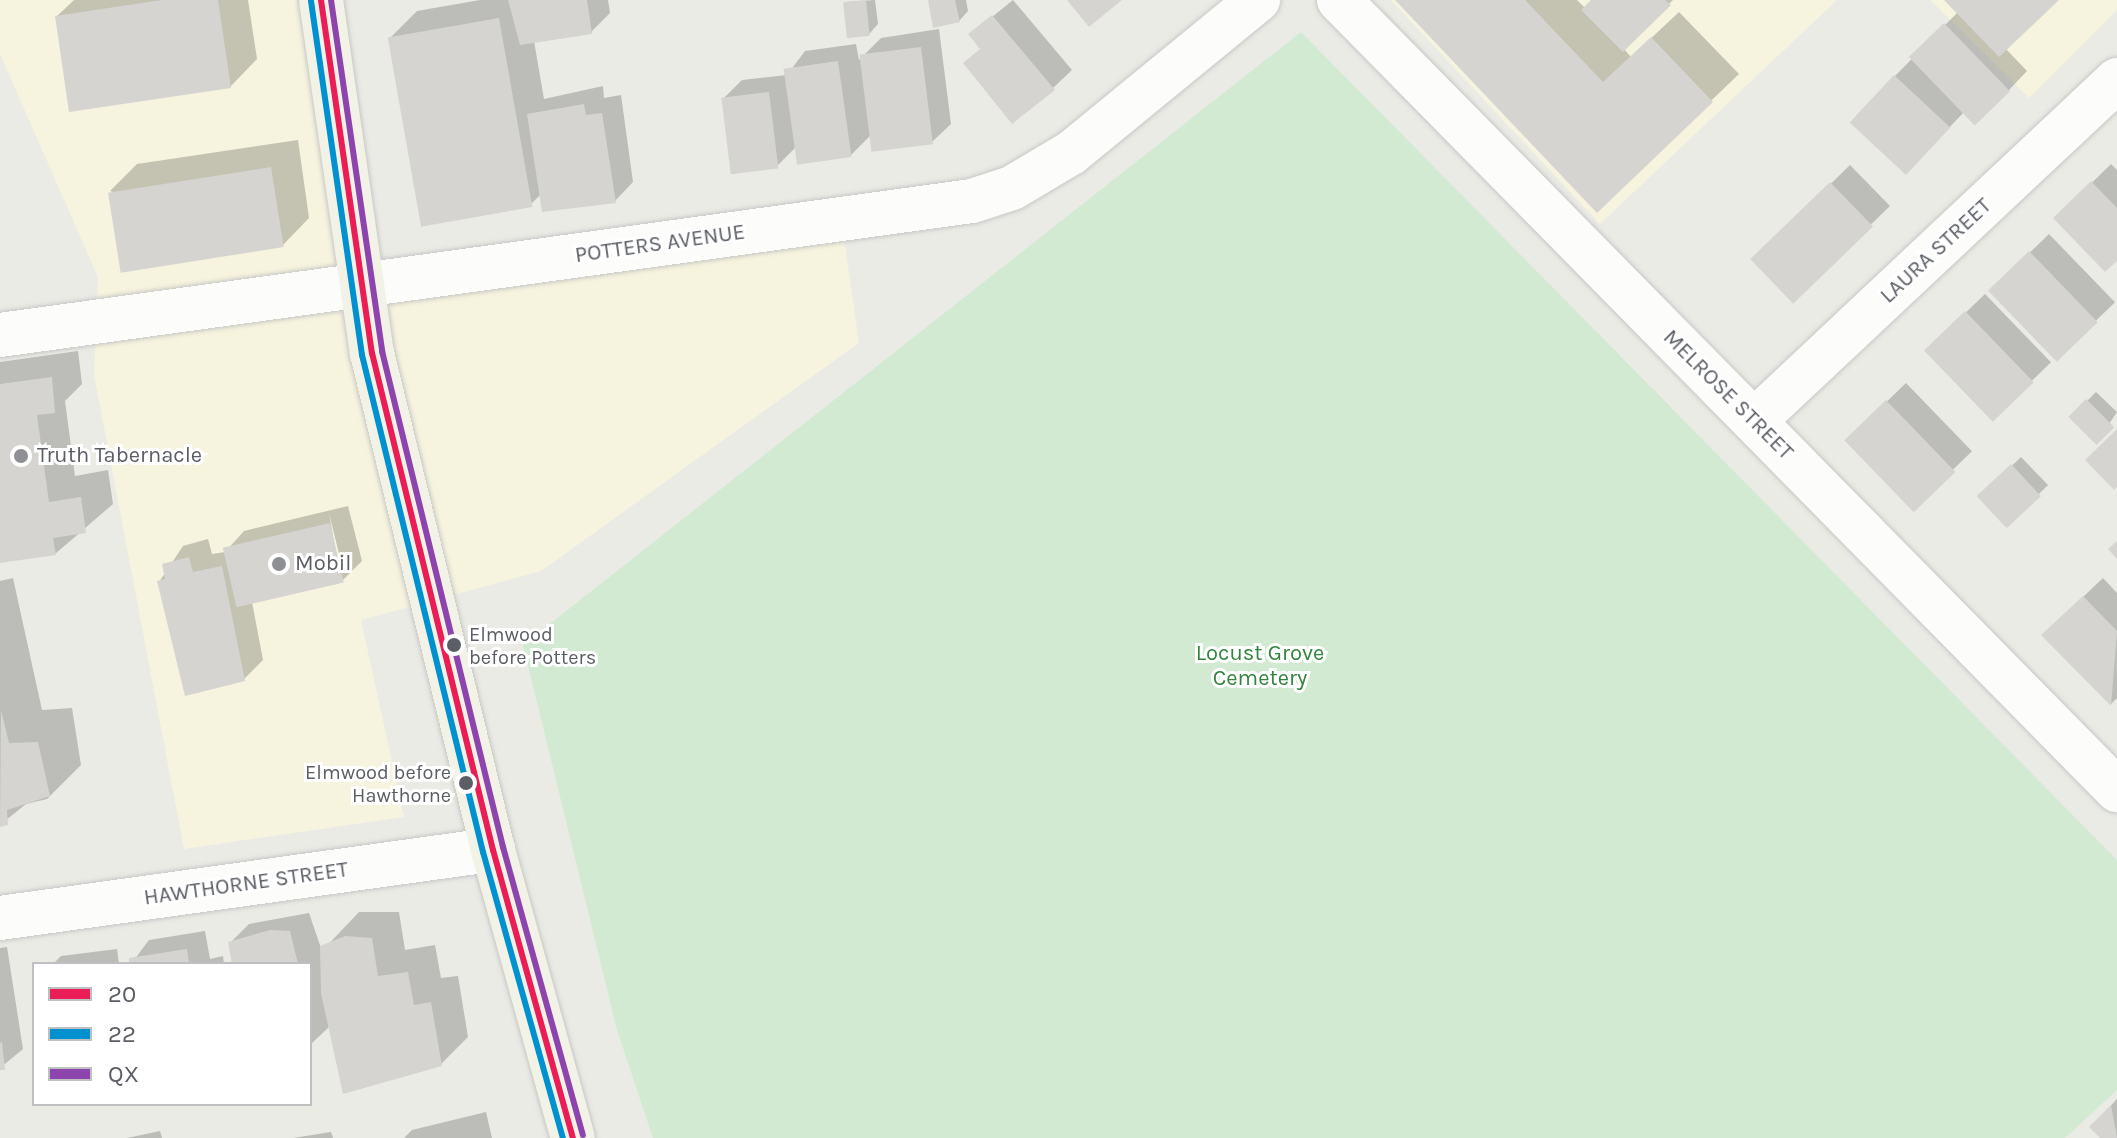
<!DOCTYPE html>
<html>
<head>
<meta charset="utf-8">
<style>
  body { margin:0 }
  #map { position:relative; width:2117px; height:1138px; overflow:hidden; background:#ebebe6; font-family:Karla,sans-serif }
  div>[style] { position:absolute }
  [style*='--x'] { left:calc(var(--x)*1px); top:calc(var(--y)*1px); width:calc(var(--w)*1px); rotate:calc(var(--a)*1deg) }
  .commercial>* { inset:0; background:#f6f3de }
  .green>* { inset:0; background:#d2e9d2 }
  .shadow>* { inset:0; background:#0003; transform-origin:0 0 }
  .building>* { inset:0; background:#d5d4d1; transform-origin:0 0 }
  .roads { filter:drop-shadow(0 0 2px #c7c8c6) drop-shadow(0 0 2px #c7c8c6) }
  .minor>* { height:44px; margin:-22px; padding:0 22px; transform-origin:22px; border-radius:22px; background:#fcfcfb }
  .major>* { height:44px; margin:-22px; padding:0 22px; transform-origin:22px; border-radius:22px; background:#f3f2e7 }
  .bus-1>* { height:6px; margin:-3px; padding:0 3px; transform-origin:3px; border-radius:3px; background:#ea1d57 }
  .bus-2>* { height:6px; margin:-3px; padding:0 3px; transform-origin:3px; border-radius:3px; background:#0092d0 }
  .bus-3>* { height:6px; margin:-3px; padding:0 3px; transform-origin:3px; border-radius:3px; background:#8e44ad }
  .dots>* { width:22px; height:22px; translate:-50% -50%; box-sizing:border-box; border:4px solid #fff; border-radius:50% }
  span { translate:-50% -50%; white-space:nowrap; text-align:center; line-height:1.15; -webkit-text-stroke:6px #fff; paint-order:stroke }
  .bus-label { font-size:20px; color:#5b5e64 }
  .left { translate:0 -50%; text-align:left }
  .right { translate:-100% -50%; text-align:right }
  .street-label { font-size:22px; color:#5b5e64 }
  .poi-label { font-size:22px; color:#5b5e64 }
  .park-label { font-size:22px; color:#32843e }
  .legend { position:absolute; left:32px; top:962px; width:280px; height:144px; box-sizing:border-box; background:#fff; border:2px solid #bdbfc1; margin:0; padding:10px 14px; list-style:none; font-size:24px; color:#5b5e64 }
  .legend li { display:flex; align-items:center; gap:16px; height:40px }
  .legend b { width:40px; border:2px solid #bdbfc1 }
</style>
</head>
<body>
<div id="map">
  <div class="commercial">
    <div style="clip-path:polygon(0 0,336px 0,374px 287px,844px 239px,859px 343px,541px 571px,361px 620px,404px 817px,184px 849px,94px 374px,98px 277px,0 54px)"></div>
    <div style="clip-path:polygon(1391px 0,1837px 0,1600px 224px)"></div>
    <div style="clip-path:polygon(1930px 0,2117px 0,2117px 10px,2029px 98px)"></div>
  </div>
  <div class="green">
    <div style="clip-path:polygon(1301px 32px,2117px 860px,2117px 1090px,2065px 1138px,653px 1138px,617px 1030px,523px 645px)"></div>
  </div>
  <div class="shadow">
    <div style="clip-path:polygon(74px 0,248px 0,257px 59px,230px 87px,57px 16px)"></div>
    <div style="clip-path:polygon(480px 0,608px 0,610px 13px,591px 32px,534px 41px,544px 99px,603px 86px,604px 98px,621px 95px,633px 182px,615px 201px,541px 194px,530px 205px,390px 38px,417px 11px)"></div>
    <div style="clip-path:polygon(875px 0,878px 24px,869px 34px,845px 2px)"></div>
    <div style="clip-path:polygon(930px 0,966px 0,968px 11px,959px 21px)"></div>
    <div style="clip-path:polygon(1013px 0,1072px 70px,1053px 88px,970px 35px)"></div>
    <div style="clip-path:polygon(1398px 0,1577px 0,1585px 8px,1594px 0,1673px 0,1623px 48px,1631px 57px,1679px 12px,1739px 74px,1597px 210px)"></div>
    <div style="clip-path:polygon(1946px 0,2056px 0,2005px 48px,2027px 71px,2009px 90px,1965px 111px,1924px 154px,1895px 76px,1958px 12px)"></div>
    <div style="clip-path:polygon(939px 29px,951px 124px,932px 142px,872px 134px,850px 156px,796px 147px,777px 166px,723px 99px,742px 80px,787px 75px,805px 51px,856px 44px,859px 60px,881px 38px)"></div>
    <div style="clip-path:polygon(298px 140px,309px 218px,282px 246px,110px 191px,137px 164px)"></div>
    <div style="clip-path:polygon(2111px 164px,2117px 170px,2117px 258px,2056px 218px)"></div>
    <div style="clip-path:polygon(1850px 165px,1890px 206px,1793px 300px,1772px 241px)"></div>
    <div style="left:2049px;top:234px;width:95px;height:82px;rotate:46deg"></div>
    <div style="left:1985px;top:294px;width:95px;height:82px;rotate:46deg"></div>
    <div style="clip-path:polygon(78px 351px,82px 384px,65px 401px,75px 476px,108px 470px,113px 504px,55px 554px,0 561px,0 362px)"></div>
    <div style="left:1906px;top:383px;width:95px;height:82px;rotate:46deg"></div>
    <div style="clip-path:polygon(2096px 392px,2117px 412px,2097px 442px,2071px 417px)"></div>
    <div style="left:2021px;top:457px;width:39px;height:57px;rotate:46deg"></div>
    <div style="clip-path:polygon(evenodd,348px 506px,362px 561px,343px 580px,252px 602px,263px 660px,244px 679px,159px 582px,183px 546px,208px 539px,212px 554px,225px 552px,244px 531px,348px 506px,329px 513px,343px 570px,339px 570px,329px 513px)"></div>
    <div style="clip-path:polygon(13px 578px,42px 710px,72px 708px,81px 765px,47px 799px,26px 804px,0 825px,0 581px)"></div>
    <div style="clip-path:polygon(2103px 578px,2117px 593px,2117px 698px,2111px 704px,2063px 616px)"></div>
    <div style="clip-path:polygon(359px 912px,399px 912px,405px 950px,435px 945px,441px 978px,458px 976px,468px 1037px,441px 1064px,330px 1026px,310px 1045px,310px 964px,234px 964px,230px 943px,249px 924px,309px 913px,322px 951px)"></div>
    <div style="clip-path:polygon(205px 931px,210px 959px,223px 956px,224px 964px,131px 964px,149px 940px)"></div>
    <div style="clip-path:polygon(7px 947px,23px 1049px,0 1068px,0 948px)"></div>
    <div style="clip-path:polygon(117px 949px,119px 964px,53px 964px,61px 956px)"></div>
    <div style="clip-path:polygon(2115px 1101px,2117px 1099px,2117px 1138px,2103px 1138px,2092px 1127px)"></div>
    <div style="clip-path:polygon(486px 1112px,492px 1138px,404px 1138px,412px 1130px)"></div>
    <div style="clip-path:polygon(160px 1131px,162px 1138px,127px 1138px)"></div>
    <div style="clip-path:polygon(331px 1132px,333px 1138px,293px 1138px)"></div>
  </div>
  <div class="building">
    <div style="clip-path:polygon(162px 0,218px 0,231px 88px,69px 112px,55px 16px)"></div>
    <div style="clip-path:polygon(508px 0,587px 0,592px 34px,520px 45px)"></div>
    <div style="left:866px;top:0;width:36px;height:23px;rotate:84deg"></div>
    <div style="clip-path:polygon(928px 0,955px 0,960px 22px,933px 28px)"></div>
    <div style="clip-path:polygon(1067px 0,1122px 0,1089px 27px)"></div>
    <div style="clip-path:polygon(1395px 0,1525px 0,1603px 82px,1651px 37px,1713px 102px,1597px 213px)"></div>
    <div style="clip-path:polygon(1591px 0,1665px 0,1671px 5px,1623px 52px,1581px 10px)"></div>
    <div style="clip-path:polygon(1944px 0,2059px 0,1999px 57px)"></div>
    <div style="clip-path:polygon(992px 15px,1055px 90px,1012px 124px,963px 63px,980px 49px,968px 34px)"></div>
    <div style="left:499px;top:18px;width:192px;height:113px;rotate:80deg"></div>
    <div style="left:1944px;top:23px;width:95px;height:49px;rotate:46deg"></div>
    <div style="left:921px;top:47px;width:98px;height:62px;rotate:83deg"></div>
    <div style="left:838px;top:61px;width:97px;height:55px;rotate:82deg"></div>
    <div style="left:1894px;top:75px;width:77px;height:65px;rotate:43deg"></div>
    <div style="left:769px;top:92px;width:77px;height:48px;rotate:83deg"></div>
    <div style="clip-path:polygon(584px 104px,586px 115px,602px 113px,616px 203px,542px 212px,527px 114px)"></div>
    <div style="left:271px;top:167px;width:81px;height:165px;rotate:81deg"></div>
    <div style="clip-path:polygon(2091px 181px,2117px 208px,2117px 261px,2105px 272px,2053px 218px)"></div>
    <div style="left:1830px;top:182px;width:62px;height:111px;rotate:46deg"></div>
    <div style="left:2029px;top:251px;width:99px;height:57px;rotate:46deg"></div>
    <div style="left:1965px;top:311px;width:99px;height:57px;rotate:46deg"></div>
    <div style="clip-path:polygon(52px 377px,55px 413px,37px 415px,49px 502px,81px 497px,86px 533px,53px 538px,56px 555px,0 563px,0 384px)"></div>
    <div style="left:2086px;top:399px;width:40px;height:25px;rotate:45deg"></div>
    <div style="left:1886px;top:400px;width:100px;height:58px;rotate:46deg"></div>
    <div style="clip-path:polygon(2117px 429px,2117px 487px,2114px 490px,2085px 460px)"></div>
    <div style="left:2011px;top:464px;width:44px;height:47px;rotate:47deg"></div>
    <div style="left:330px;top:523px;width:61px;height:110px;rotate:77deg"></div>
    <div style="clip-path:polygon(2117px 541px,2117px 559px,2108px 549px)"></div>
    <div style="clip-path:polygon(189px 557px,193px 572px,222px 566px,245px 681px,185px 696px,157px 581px,165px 579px,162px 564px)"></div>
    <div style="clip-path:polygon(2083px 596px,2117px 631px,2111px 706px,2041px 635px)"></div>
    <div style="clip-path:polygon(1px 710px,9px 743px,38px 742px,50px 796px,7px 810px,8px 825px,0 827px)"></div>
    <div style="clip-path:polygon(270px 930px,290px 931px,298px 964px,232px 964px,228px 942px)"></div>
    <div style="clip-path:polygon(345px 936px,372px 938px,378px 976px,408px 972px,414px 1005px,431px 1002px,442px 1066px,343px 1094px,321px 993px,320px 946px)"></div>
    <div style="clip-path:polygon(187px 949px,189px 964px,129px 964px,129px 958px)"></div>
    <div style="clip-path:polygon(2px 1042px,5px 1070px,0 1070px,0 1043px)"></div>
    <div style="clip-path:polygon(2111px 1105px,2117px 1138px,2100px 1138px,2089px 1127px)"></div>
  </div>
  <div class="roads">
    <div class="minor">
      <div style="--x:1339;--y:0;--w:1109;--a:45.44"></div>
      <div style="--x:0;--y:335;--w:981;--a:-7.85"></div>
      <div style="--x:972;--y:201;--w:42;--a:-18"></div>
      <div style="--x:1012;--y:188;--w:69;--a:-30.7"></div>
      <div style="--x:1071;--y:153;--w:242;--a:-39.3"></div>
      <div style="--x:1754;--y:421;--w:498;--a:-43.2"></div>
      <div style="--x:0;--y:918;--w:498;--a:-7.9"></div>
    </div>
    <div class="major">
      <div style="--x:321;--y:0;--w:357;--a:81.8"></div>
      <div style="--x:372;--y:353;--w:512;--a:76.32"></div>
      <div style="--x:493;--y:850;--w:299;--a:74.5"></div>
    </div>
  </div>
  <div class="bus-1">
    <div style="--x:321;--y:0;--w:357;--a:81.8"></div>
    <div style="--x:372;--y:353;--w:512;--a:76.32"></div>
    <div style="--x:493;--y:850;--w:299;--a:74.5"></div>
  </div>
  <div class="bus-2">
    <div style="--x:311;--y:1;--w:358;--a:81.8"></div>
    <div style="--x:362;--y:355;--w:512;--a:76.32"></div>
    <div style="--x:483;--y:852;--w:297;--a:74.4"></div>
  </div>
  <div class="bus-3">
    <div style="--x:331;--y:0;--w:355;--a:81.7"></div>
    <div style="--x:382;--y:351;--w:511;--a:76.29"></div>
    <div style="--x:503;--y:847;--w:299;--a:74.5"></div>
  </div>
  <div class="dots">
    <div style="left:21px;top:456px;background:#8d8f92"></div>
    <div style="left:279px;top:564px;background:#8d8f92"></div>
    <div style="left:454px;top:645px;background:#5b5e64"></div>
    <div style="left:466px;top:783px;background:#5b5e64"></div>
  </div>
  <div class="bus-label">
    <span class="left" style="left:469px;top:646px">Elmwood<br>before Potters</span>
    <span class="right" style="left:451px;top:784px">Elmwood before<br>Hawthorne</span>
  </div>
  <div class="street-label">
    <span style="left:660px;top:244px;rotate:-8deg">POTTERS AVENUE</span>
    <span style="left:1936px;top:251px;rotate:-43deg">LAURA STREET</span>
    <span style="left:1728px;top:395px;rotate:45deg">MELROSE STREET</span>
    <span style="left:246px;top:884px;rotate:-8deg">HAWTHORNE STREET</span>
  </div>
  <div class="poi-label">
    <span class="left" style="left:37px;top:456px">Truth Tabernacle</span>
    <span class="left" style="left:295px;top:564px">Mobil</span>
  </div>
  <div class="park-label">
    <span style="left:1260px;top:666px">Locust Grove<br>Cemetery</span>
  </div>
  <ul class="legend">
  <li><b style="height:10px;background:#ea1d57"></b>20</li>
  <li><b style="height:10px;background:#0092d0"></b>22</li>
  <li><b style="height:10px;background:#8e44ad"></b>QX</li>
  </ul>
</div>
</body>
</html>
